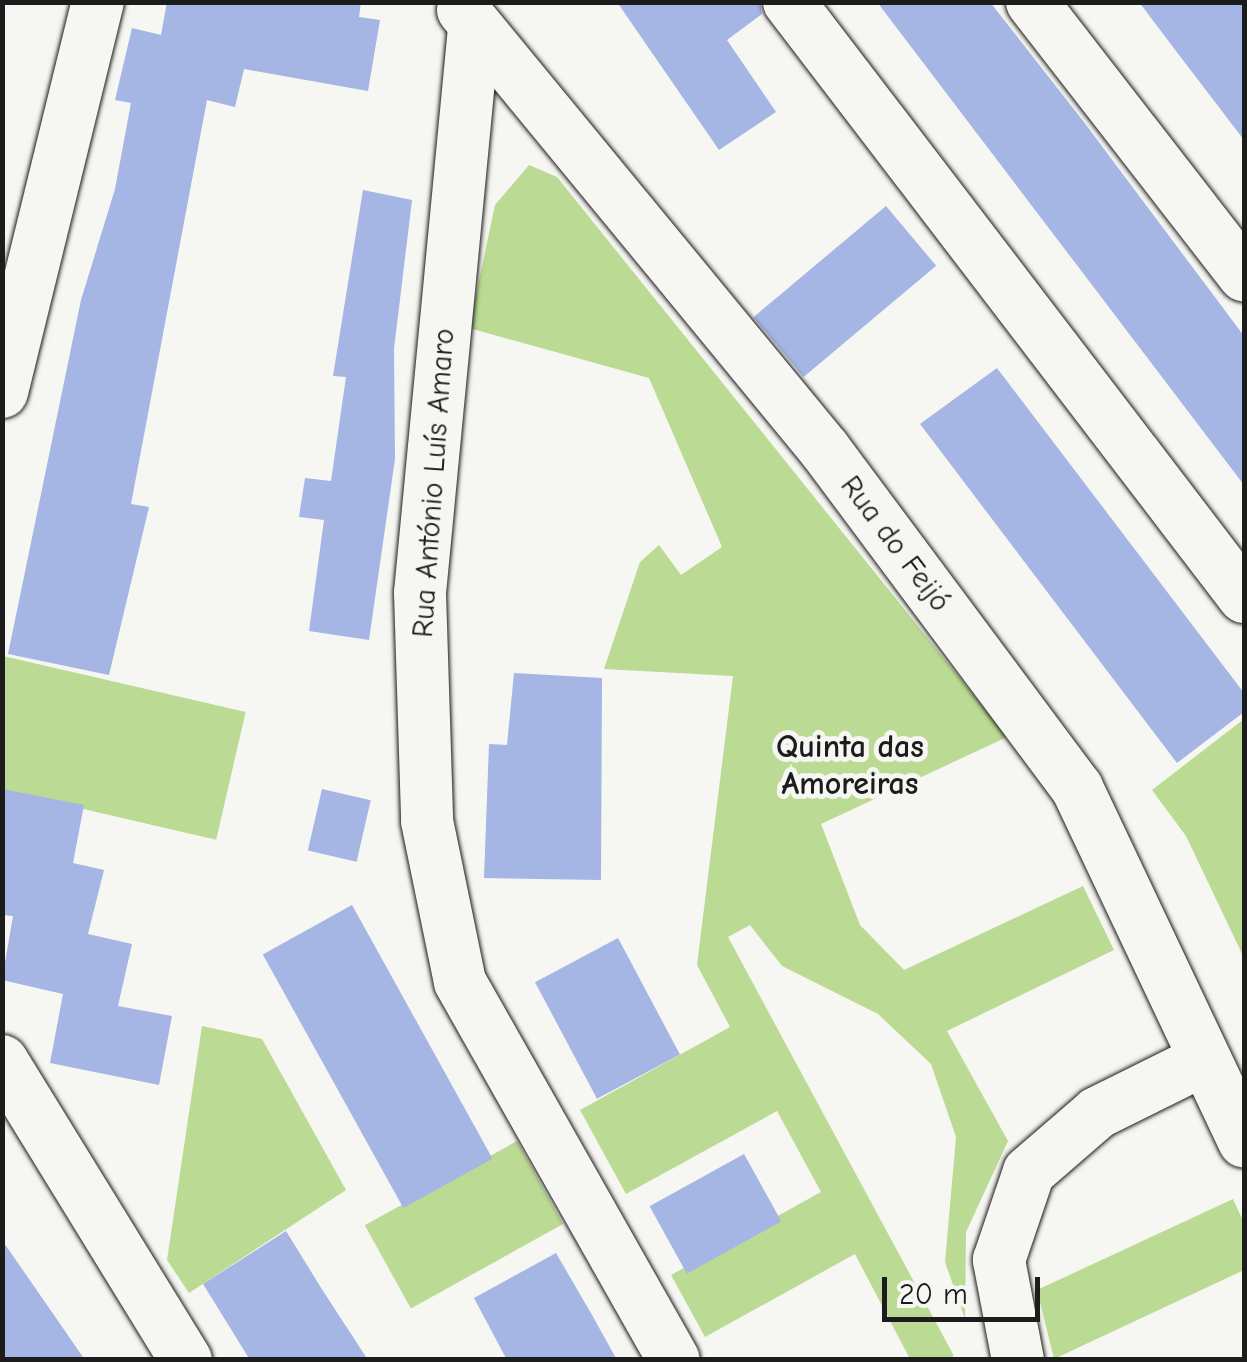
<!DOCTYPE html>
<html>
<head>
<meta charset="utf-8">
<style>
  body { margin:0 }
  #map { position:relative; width:1247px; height:1362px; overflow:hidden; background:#f6f6f2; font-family:"Comic Neue",sans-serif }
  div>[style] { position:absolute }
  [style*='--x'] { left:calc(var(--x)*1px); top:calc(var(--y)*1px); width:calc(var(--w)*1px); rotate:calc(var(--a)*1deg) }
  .green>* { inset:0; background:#bbda93; transform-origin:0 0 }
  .building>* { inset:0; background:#a5b5e4; transform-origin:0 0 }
  .roads { filter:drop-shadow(0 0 2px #1c1c1c) drop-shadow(0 0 2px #1c1c1c) }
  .minor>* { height:52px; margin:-26px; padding:0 26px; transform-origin:26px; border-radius:26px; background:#f6f6f2 }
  span { translate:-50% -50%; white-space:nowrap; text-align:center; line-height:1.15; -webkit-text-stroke:10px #f6f6f2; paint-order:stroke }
  .street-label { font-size:30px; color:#1c1c1c }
  .neighbourhood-label { font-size:32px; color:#1c1c1c; font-weight:700 }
  .frame { position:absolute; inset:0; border:5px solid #1c1c1c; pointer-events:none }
  .scale { position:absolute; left:882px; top:1277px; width:158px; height:45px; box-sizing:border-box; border:5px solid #1c1c1c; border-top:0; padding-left:12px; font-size:30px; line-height:35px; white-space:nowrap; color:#1c1c1c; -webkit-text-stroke:8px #f6f6f2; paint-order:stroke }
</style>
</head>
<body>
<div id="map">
  <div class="green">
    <div style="clip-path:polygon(529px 165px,557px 177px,1007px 737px,821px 824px,860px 925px,904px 970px,1083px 886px,1114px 950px,947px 1031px,1008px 1141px,966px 1232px,965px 1319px,945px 1262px,956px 1137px,931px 1064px,878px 1014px,782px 966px,750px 925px,728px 937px,954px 1356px,947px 1359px,910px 1359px,855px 1254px,705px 1337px,671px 1275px,821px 1192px,777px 1111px,626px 1194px,580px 1110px,730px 1027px,697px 965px,733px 676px,604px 669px,640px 562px,659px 545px,681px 575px,722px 547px,649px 378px,469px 328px,495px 205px)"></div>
    <div style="left:3px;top:656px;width:249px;height:131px;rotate:13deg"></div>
    <div style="clip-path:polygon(1244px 719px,1244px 958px,1186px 836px,1152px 790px)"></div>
    <div style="clip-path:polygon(202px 1026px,262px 1039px,346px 1190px,189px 1293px,167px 1260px)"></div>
    <div style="left:517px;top:1141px;width:95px;height:174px;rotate:61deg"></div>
    <div style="clip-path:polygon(1233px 1199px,1244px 1223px,1244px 1270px,1054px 1359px,1037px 1290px)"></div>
  </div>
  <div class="building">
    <div style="clip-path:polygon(167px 2px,361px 2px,359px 17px,380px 20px,368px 91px,244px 69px,235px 107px,207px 100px,131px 504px,149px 507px,109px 675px,8px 654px,81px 300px,115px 189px,131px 103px,115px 100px,132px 28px,161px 35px)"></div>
    <div style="clip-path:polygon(617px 2px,760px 2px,762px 14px,727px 40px,776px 112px,719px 150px)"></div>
    <div style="clip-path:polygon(877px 2px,990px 2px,1083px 121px,1244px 336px,1244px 485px)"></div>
    <div style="clip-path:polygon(1139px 2px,1244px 2px,1244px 140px,1176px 51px)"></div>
    <div style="clip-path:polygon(363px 190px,412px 200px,394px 349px,395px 459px,369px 640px,309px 631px,324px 520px,299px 517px,305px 478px,331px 481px,346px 377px,333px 376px)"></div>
    <div style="left:886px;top:206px;width:78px;height:173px;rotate:50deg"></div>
    <div style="clip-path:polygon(997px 368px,1244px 693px,1244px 712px,1177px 763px,920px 424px)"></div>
    <div style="clip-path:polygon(514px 673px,602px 678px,601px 880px,484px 878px,489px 744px,507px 745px)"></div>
    <div style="clip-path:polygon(2px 789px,84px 805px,73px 863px,104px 870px,88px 934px,132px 944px,118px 1006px,172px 1016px,159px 1085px,50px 1063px,63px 994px,2px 980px,13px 916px,2px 915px)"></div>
    <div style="left:322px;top:789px;width:50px;height:63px;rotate:13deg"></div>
    <div style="left:352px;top:905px;width:290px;height:102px;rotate:61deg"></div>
    <div style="left:618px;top:938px;width:132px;height:94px;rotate:62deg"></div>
    <div style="left:744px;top:1154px;width:77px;height:108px;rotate:61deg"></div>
    <div style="clip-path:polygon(286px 1231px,323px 1291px,368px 1360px,250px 1360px,203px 1284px)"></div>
    <div style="clip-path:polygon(2px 1240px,56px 1318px,85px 1360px,2px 1360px)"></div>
    <div style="clip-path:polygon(556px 1253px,592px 1315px,617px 1360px,507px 1360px,474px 1298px)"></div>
  </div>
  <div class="roads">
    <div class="minor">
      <div style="--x:789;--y:2;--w:749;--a:52.59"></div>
      <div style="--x:1032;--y:2;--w:346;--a:52.2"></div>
      <div style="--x:463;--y:10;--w:570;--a:50.55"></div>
      <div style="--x:825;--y:450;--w:422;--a:53.3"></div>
      <div style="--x:1077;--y:788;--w:391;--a:64.7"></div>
      <div style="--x:474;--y:28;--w:568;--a:95.46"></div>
      <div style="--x:420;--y:593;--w:228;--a:88.2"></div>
      <div style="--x:427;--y:821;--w:164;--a:78.4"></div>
      <div style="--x:460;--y:982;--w:434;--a:60.5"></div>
      <div style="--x:2;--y:392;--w:402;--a:-76.2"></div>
      <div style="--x:2;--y:1061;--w:351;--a:58.4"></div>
      <div style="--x:1018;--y:1360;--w:102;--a:-100.8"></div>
      <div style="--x:999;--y:1260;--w:93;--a:-71.2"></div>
      <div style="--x:1029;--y:1172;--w:90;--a:-40.9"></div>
      <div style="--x:1097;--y:1113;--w:119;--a:-26.4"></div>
    </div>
  </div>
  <div class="street-label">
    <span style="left:434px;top:483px;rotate:-86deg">Rua António Luís Amaro</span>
    <span style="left:895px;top:544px;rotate:53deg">Rua do Feijó</span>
  </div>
  <div class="neighbourhood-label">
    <span style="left:850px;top:766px">Quinta das<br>Amoreiras</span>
  </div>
  <div class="frame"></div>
  <div class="scale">20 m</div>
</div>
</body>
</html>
